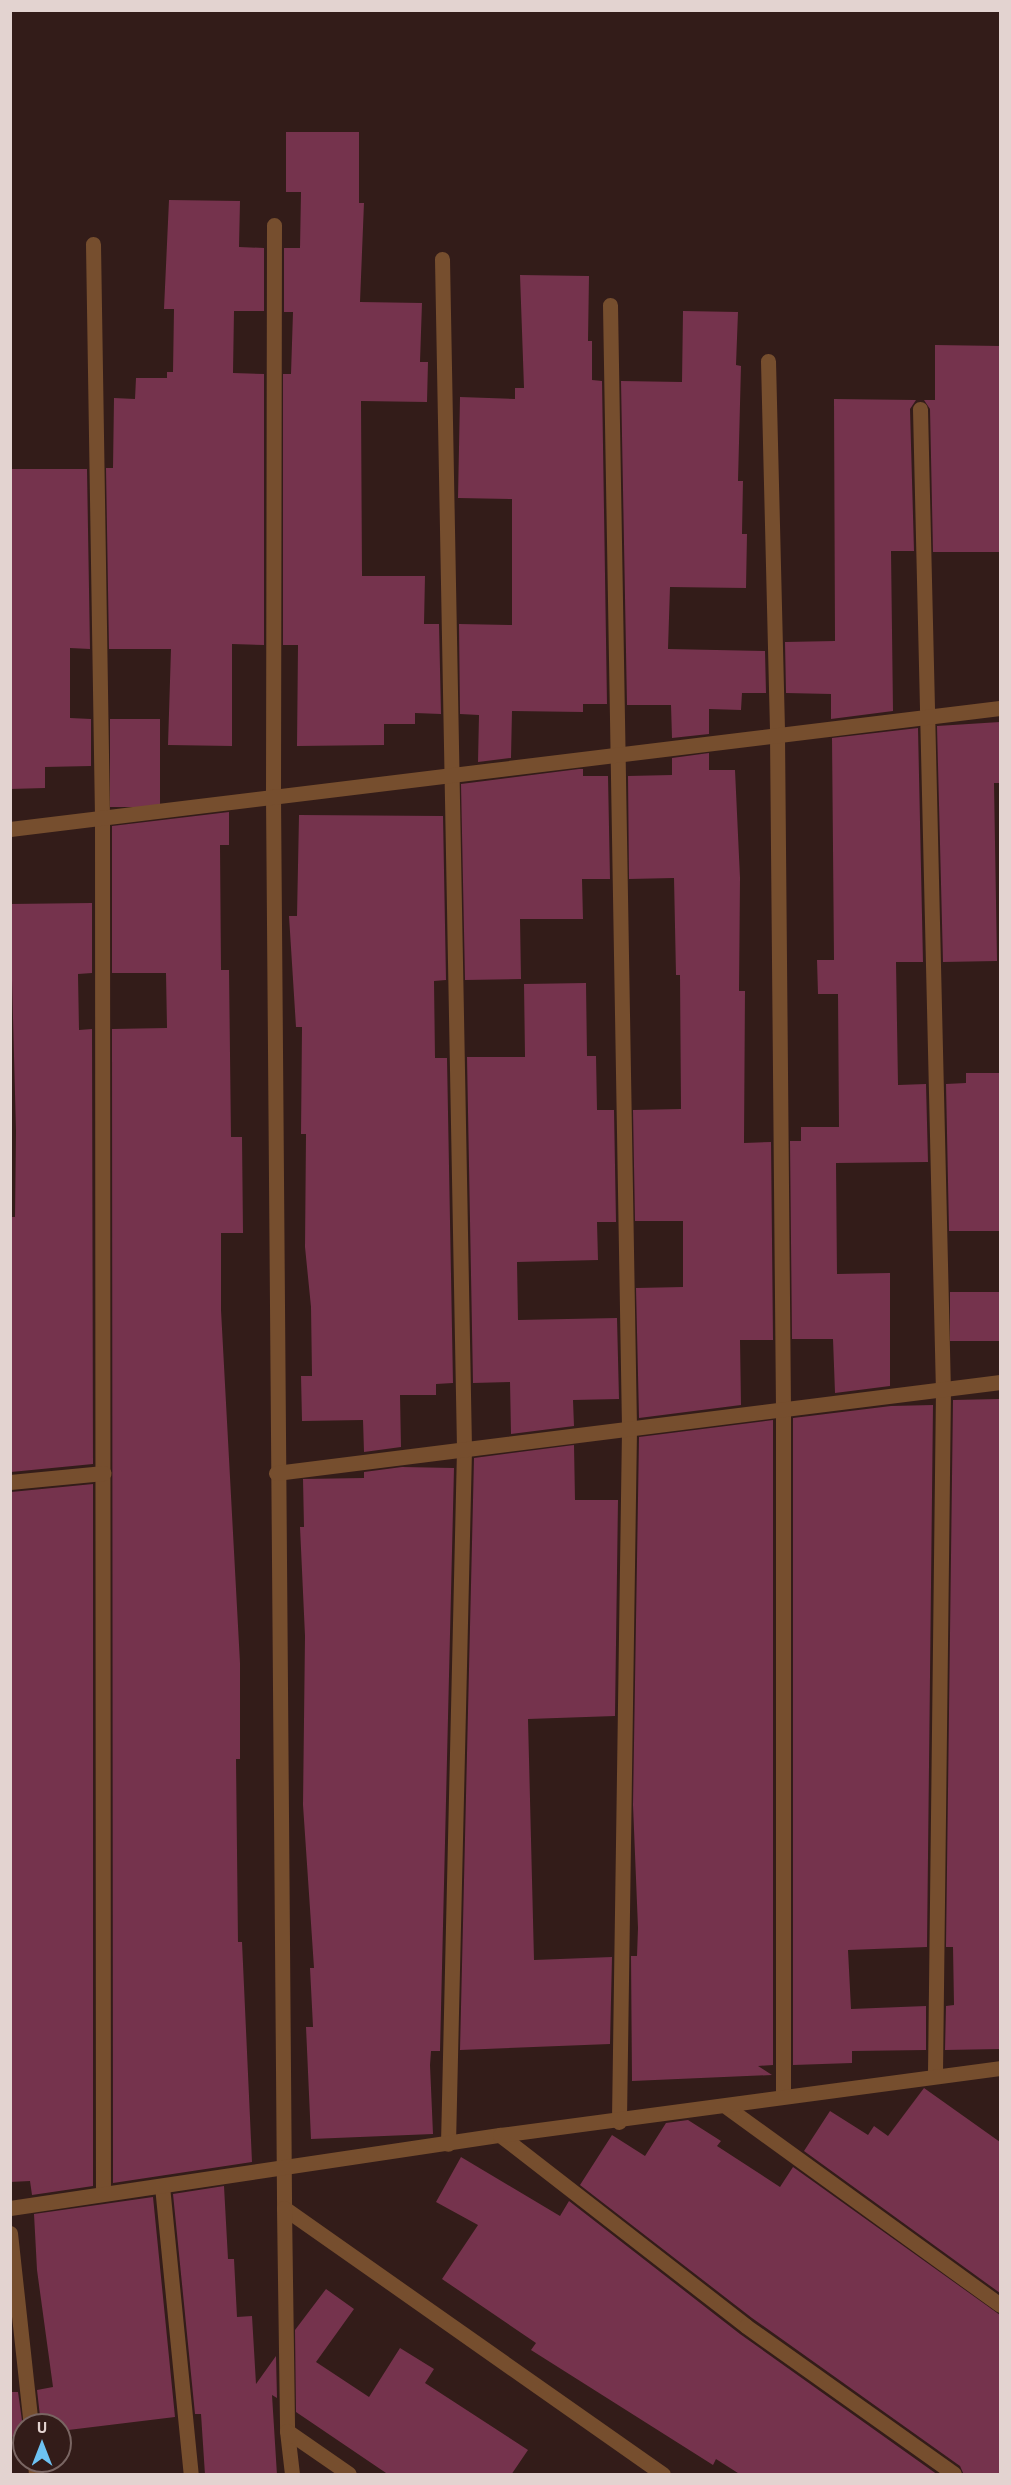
<!DOCTYPE html>
<html>
<head>
<meta charset="utf-8">
<style>
  body { margin:0 }
  #map { position:relative; width:1011px; height:2485px; overflow:hidden; background:#331c19; font-family:"PT Sans",sans-serif }
  div>[style] { position:absolute }
  [style*='--x'] { left:calc(var(--x)*1px); top:calc(var(--y)*1px); width:calc(var(--w)*1px); rotate:calc(var(--a)*1deg) }
  .building>* { inset:0; background:#75334d; transform-origin:0 0 }
  .minor>* { height:15px; margin:-7.5px; padding:0 7.5px; transform-origin:7.5px; border-radius:7.5px; background:#764e2e }
  span { translate:-50% -50%; white-space:nowrap; text-align:center; line-height:1.15; -webkit-text-stroke:4.5px #331c19; paint-order:stroke }
  .frame { position:absolute; inset:0; border:12px solid #e3d3d0; pointer-events:none }
  .north { position:absolute; left:12px; top:2413px; width:60px; height:60px; box-sizing:border-box; background:#331c19; border:2px solid #796562; border-radius:50%; rotate:0deg; font-size:16px; font-weight:700; line-height:24px; text-align:center; color:#e3d3d0 }
  .north::after { content:''; display:block; margin:auto; width:21px; height:27px; background:#6dc2f3; clip-path:polygon(50% 0,100% 100%,50% 72%,0 100%) }
</style>
</head>
<body>
<div id="map">
  <div class="building">
    <div style="clip-path:polygon(286px 132px,359px 132px,359px 203px,364px 203px,360px 302px,422px 303px,420px 362px,428px 362px,427px 402px,361px 401px,362px 576px,425px 576px,424px 624px,439px 624px,441px 714px,415px 713px,415px 724px,384px 724px,384px 745px,297px 746px,298px 645px,283px 645px,283px 374px,291px 374px,293px 312px,284px 312px,284px 248px,300px 248px,301px 192px,286px 192px)"></div>
    <div style="clip-path:polygon(169px 200px,240px 201px,239px 247px,264px 248px,264px 311px,234px 311px,233px 373px,264px 374px,264px 645px,232px 644px,232px 746px,168px 745px,171px 649px,109px 649px,106px 468px,113px 468px,114px 398px,135px 399px,136px 378px,167px 378px,167px 372px,173px 372px,174px 309px,164px 309px)"></div>
    <div style="clip-path:polygon(520px 275px,589px 276px,588px 341px,592px 341px,592px 380px,602px 381px,607px 704px,583px 704px,583px 712px,512px 711px,511px 758px,478px 762px,479px 715px,460px 714px,459px 624px,512px 625px,512px 499px,458px 498px,460px 397px,515px 399px,515px 388px,524px 388px)"></div>
    <div style="clip-path:polygon(683px 311px,738px 312px,736px 365px,741px 366px,738px 481px,743px 481px,742px 534px,747px 534px,746px 588px,670px 587px,668px 649px,765px 651px,766px 693px,742px 693px,741px 710px,709px 709px,709px 734px,672px 738px,671px 705px,627px 705px,621px 381px,682px 382px)"></div>
    <div style="clip-path:polygon(935px 345px,1000px 346px,1000px 552px,933px 552px,930px 409px,924px 400px,935px 400px)"></div>
    <div style="clip-path:polygon(834px 399px,916px 400px,910px 409px,914px 551px,891px 551px,893px 711px,831px 719px,831px 694px,786px 693px,785px 642px,835px 641px)"></div>
    <div style="clip-path:polygon(10px 469px,87px 469px,90px 649px,70px 648px,70px 718px,91px 719px,91px 766px,45px 767px,45px 788px,10px 789px)"></div>
    <div style="left:110px;top:719px;width:50px;height:88px"></div>
    <div style="clip-path:polygon(1000px 722px,1000px 783px,994px 783px,997px 961px,943px 962px,937px 726px)"></div>
    <div style="clip-path:polygon(918px 728px,923px 962px,896px 962px,898px 1085px,926px 1084px,928px 1162px,836px 1163px,837px 1274px,890px 1273px,890px 1386px,835px 1393px,833px 1339px,792px 1339px,790px 1141px,801px 1141px,801px 1127px,839px 1127px,838px 994px,818px 994px,817px 960px,834px 960px,832px 738px)"></div>
    <div style="clip-path:polygon(709px 753px,709px 770px,735px 770px,740px 878px,739px 991px,745px 991px,744px 1143px,771px 1142px,773px 1340px,740px 1340px,741px 1405px,639px 1418px,636px 1288px,683px 1287px,683px 1221px,635px 1221px,633px 1110px,681px 1109px,680px 975px,676px 975px,674px 878px,629px 879px,628px 776px,672px 775px,672px 758px)"></div>
    <div style="clip-path:polygon(579px 769px,583px 769px,583px 776px,608px 776px,610px 879px,582px 879px,583px 919px,520px 919px,521px 979px,465px 980px,461px 784px)"></div>
    <div style="clip-path:polygon(229px 812px,229px 845px,220px 845px,221px 970px,229px 970px,231px 1137px,242px 1137px,243px 1233px,221px 1233px,221px 1310px,240px 1663px,240px 1759px,236px 1759px,238px 1942px,242px 1942px,252px 2162px,113px 2183px,112px 1029px,167px 1028px,166px 973px,112px 973px,112px 826px)"></div>
    <div style="clip-path:polygon(299px 815px,443px 816px,446px 980px,434px 981px,435px 1058px,447px 1058px,453px 1383px,436px 1384px,436px 1395px,400px 1395px,401px 1447px,364px 1452px,363px 1420px,302px 1421px,301px 1376px,312px 1376px,311px 1307px,305px 1247px,306px 1134px,301px 1134px,302px 1027px,296px 1027px,289px 916px,297px 916px)"></div>
    <div style="clip-path:polygon(92px 903px,92px 973px,78px 974px,79px 1030px,92px 1029px,93px 1464px,11px 1472px,10px 1217px,15px 1217px,16px 1131px,10px 904px)"></div>
    <div style="clip-path:polygon(586px 983px,587px 1056px,596px 1056px,597px 1110px,614px 1110px,616px 1222px,597px 1222px,598px 1260px,517px 1262px,518px 1320px,617px 1318px,619px 1399px,573px 1400px,574px 1426px,511px 1434px,510px 1382px,473px 1383px,467px 1057px,525px 1057px,524px 984px)"></div>
    <div style="clip-path:polygon(966px 1073px,999px 1073px,1000px 1231px,949px 1231px,946px 1084px,966px 1083px)"></div>
    <div style="left:1000px;top:1292px;width:49px;height:50px;rotate:90deg"></div>
    <div style="clip-path:polygon(999px 1399px,1000px 2049px,945px 2050px,946px 2006px,954px 2005px,953px 1947px,946px 1947px,953px 1400px)"></div>
    <div style="clip-path:polygon(933px 1405px,927px 1947px,848px 1950px,851px 2009px,926px 2006px,926px 2050px,852px 2051px,852px 2063px,793px 2065px,793px 1418px,891px 1406px)"></div>
    <div style="clip-path:polygon(773px 1420px,773px 2065px,758px 2066px,772px 2075px,632px 2081px,631px 1956px,637px 1956px,638px 1928px,633px 1805px,639px 1437px)"></div>
    <div style="clip-path:polygon(574px 1445px,575px 1500px,618px 1500px,615px 1716px,528px 1719px,534px 1960px,612px 1957px,610px 2044px,460px 2050px,474px 1458px)"></div>
    <div style="clip-path:polygon(402px 1467px,454px 1468px,440px 2051px,431px 2051px,430px 2065px,433px 2134px,311px 2139px,306px 2027px,313px 2027px,310px 1968px,314px 1968px,303px 1805px,305px 1636px,300px 1527px,304px 1527px,303px 1479px,364px 1478px,364px 1472px)"></div>
    <div style="clip-path:polygon(93px 1484px,93px 2186px,32px 2195px,30px 2181px,10px 2182px,11px 1492px)"></div>
    <div style="clip-path:polygon(924px 2088px,1000px 2142px,1000px 2293px,804px 2151px,830px 2111px,868px 2135px,874px 2126px,888px 2136px)"></div>
    <div style="clip-path:polygon(688px 2120px,721px 2141px,717px 2146px,780px 2187px,793px 2167px,1000px 2315px,1000px 2475px,964px 2475px,960px 2466px,752px 2318px,580px 2185px,612px 2135px,645px 2156px,666px 2123px)"></div>
    <div style="clip-path:polygon(461px 2157px,560px 2216px,569px 2201px,740px 2334px,938px 2475px,741px 2475px,716px 2459px,713px 2465px,531px 2350px,536px 2343px,442px 2279px,478px 2225px,436px 2202px)"></div>
    <div style="clip-path:polygon(224px 2186px,228px 2259px,234px 2259px,237px 2317px,252px 2316px,256px 2384px,276px 2356px,277px 2398px,272px 2395px,277px 2475px,205px 2475px,201px 2414px,195px 2414px,173px 2194px)"></div>
    <div style="clip-path:polygon(153px 2197px,175px 2417px,60px 2431px,60px 2425px,41px 2425px,37px 2390px,53px 2387px,37px 2270px,34px 2214px)"></div>
    <div style="clip-path:polygon(326px 2289px,354px 2309px,316px 2362px,369px 2397px,400px 2348px,434px 2369px,425px 2383px,528px 2450px,511px 2475px,389px 2475px,296px 2412px,295px 2330px)"></div>
    <div style="clip-path:polygon(10px 2392px,18px 2392px,24px 2435px,10px 2437px)"></div>
  </div>
  <div class="minor">
    <div style="--x:274;--y:225;--w:571;--a:90.1"></div>
    <div style="--x:273;--y:796;--w:1412;--a:89.55"></div>
    <div style="--x:284;--y:2208;--w:463;--a:35.1"></div>
    <div style="--x:93;--y:244;--w:573;--a:89.1"></div>
    <div style="--x:102;--y:817;--w:1375;--a:89.96"></div>
    <div style="--x:442;--y:259;--w:1190;--a:88.94"></div>
    <div style="--x:464;--y:1449;--w:695;--a:91.32"></div>
    <div style="--x:610;--y:305;--w:1124;--a:89.03"></div>
    <div style="--x:629;--y:1429;--w:693;--a:90.83"></div>
    <div style="--x:768;--y:361;--w:374;--a:88.6"></div>
    <div style="--x:777;--y:735;--w:674;--a:89.49"></div>
    <div style="--x:783;--y:1409;--w:687;--a:90"></div>
    <div style="--x:920;--y:409;--w:980;--a:88.66"></div>
    <div style="--x:943;--y:1389;--w:686;--a:90.67"></div>
    <div style="--x:10;--y:829;--w:997;--a:-6.97"></div>
    <div style="--x:276;--y:1473;--w:730;--a:-7.16"></div>
    <div style="--x:10;--y:1482;--w:94;--a:-5.5"></div>
    <div style="--x:728;--y:2108;--w:336;--a:35.9"></div>
    <div style="--x:500;--y:2135;--w:311;--a:37.8"></div>
    <div style="--x:746;--y:2326;--w:255;--a:35.4"></div>
    <div style="--x:162;--y:2186;--w:289;--a:84.3"></div>
    <div style="--x:10;--y:2208;--w:495;--a:-8.5"></div>
    <div style="--x:500;--y:2135;--w:504;--a:-7.63"></div>
    <div style="--x:284;--y:2208;--w:223;--a:89.2"></div>
    <div style="--x:287;--y:2431;--w:43;--a:83.4"></div>
    <div style="--x:10;--y:2233;--w:193;--a:83.8"></div>
    <div style="--x:287;--y:2431;--w:75;--a:34.7"></div>
    <div style="--x:35;--y:2461;--w:13;--a:86"></div>
  </div>
  <div class="frame"></div>
  <div class="north">U</div>
</div>
</body>
</html>
